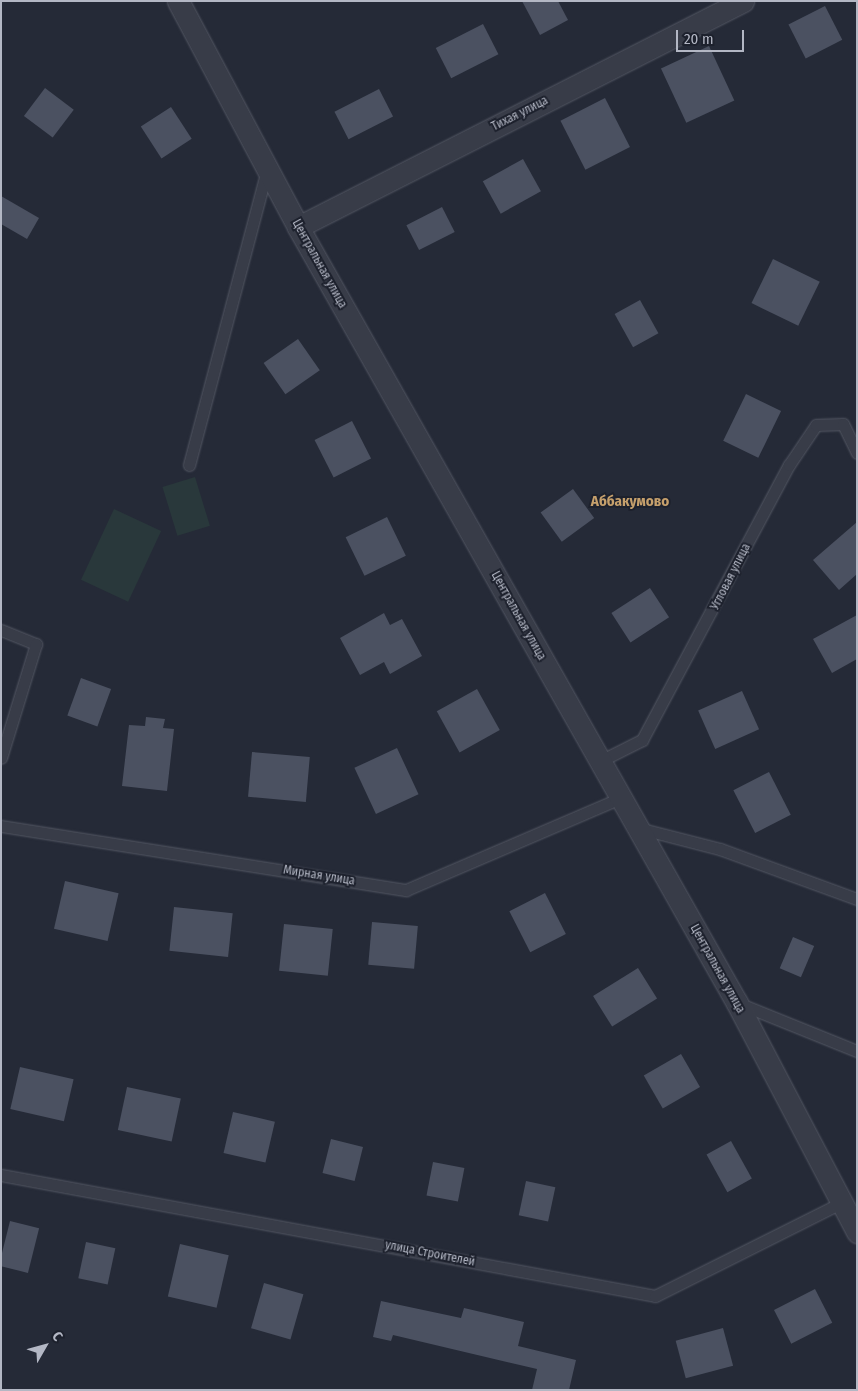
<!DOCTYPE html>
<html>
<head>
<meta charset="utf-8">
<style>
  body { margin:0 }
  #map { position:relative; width:858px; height:1391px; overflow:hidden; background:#252a37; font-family:"Fira Sans Condensed",sans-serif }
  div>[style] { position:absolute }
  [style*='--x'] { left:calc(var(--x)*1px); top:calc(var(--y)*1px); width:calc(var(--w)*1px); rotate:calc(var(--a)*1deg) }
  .green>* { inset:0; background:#29383b; transform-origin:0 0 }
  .building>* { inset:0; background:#4b5161; transform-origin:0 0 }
  .roads { filter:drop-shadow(0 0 1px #535763) drop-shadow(0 0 1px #535763) }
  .lane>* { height:11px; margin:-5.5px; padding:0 5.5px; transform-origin:5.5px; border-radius:5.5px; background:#383c48 }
  .street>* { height:21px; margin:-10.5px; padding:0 10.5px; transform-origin:10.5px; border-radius:10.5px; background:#383c48 }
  span { translate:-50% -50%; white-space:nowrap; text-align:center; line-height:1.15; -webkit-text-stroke:4px #1d212d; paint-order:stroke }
  .street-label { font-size:12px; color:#b3b7c4 }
  .quarter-label { font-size:15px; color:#c6a06c; font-weight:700 }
  .frame { position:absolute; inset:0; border:2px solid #b3b7c4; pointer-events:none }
  .north { position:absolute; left:20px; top:1321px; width:50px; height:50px; -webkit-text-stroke:4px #1d212d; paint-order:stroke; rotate:52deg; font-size:14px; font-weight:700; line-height:20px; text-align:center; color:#b3b7c4 }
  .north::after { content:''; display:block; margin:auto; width:18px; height:22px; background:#b3b7c4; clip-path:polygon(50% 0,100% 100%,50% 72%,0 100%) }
  .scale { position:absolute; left:676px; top:30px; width:68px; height:22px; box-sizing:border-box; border:2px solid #b3b7c4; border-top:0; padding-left:6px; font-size:15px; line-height:18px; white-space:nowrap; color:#b3b7c4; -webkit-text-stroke:4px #1d212d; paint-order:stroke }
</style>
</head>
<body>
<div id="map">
  <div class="green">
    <div style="left:195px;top:477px;width:51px;height:34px;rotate:73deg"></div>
    <div style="left:114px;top:509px;width:52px;height:78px;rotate:25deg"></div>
  </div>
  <div class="building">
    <div style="clip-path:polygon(522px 1px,558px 1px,568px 20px,540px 35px)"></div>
    <div style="left:825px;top:6px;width:38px;height:41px;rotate:63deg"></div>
    <div style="left:483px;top:24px;width:34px;height:53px;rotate:63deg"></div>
    <div style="left:709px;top:46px;width:60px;height:53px;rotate:65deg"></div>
    <div style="left:45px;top:88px;width:36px;height:35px;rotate:37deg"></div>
    <div style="left:379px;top:89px;width:31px;height:50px;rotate:63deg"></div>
    <div style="left:605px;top:98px;width:55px;height:50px;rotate:63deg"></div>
    <div style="left:171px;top:107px;width:38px;height:36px;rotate:57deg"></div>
    <div style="left:523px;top:159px;width:37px;height:46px;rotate:61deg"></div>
    <div style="clip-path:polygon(1px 196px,39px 218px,27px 239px,1px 224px)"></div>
    <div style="left:442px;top:207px;width:28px;height:40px;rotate:63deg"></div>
    <div style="left:773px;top:259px;width:52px;height:49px;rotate:26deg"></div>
    <div style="left:640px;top:300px;width:38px;height:29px;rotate:61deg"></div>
    <div style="left:298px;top:339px;width:38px;height:42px;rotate:55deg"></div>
    <div style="left:746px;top:394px;width:39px;height:52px;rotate:26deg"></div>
    <div style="left:352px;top:421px;width:42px;height:42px;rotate:63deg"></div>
    <div style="left:573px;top:489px;width:36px;height:40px;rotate:54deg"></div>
    <div style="left:387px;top:517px;width:43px;height:46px;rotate:64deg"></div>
    <div style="clip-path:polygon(857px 522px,857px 574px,839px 590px,813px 560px)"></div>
    <div style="left:650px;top:588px;width:35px;height:46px;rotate:57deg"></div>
    <div style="clip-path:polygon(384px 613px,390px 625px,402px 619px,422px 656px,390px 674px,384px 662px,360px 675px,340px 638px)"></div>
    <div style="clip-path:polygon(857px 615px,857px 659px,832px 673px,813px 639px)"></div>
    <div style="left:81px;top:678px;width:32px;height:40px;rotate:20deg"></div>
    <div style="left:477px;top:689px;width:47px;height:46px;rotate:61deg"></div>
    <div style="left:742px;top:691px;width:42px;height:48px;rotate:66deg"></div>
    <div style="clip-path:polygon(146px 717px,165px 719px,163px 728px,174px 729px,167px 791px,122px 786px,129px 725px,145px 726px)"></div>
    <div style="left:397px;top:748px;width:51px;height:47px;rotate:65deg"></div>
    <div style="left:252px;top:752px;width:58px;height:45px;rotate:5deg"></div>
    <div style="left:769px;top:772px;width:48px;height:40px;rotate:63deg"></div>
    <div style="left:65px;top:881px;width:55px;height:49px;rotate:13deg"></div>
    <div style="left:545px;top:893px;width:46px;height:40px;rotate:63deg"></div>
    <div style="left:174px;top:907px;width:59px;height:44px;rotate:6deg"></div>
    <div style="left:372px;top:922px;width:46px;height:43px;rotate:5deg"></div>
    <div style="left:284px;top:924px;width:49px;height:47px;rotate:6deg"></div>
    <div style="left:793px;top:937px;width:23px;height:34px;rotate:23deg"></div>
    <div style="left:638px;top:968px;width:36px;height:53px;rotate:58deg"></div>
    <div style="left:681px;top:1054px;width:38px;height:43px;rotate:60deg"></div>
    <div style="left:20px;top:1067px;width:55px;height:43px;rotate:13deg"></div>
    <div style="left:127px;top:1087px;width:55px;height:44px;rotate:12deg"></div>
    <div style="left:233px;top:1112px;width:43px;height:42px;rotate:13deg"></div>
    <div style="left:331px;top:1139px;width:33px;height:35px;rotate:14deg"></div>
    <div style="left:731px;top:1141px;width:43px;height:28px;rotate:61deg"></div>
    <div style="left:433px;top:1162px;width:32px;height:34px;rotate:11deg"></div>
    <div style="left:526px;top:1181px;width:30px;height:35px;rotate:12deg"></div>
    <div style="left:10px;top:1221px;width:30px;height:46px;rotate:14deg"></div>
    <div style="left:86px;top:1242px;width:30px;height:37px;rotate:12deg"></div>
    <div style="left:180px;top:1244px;width:50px;height:54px;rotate:13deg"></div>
    <div style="left:264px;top:1283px;width:41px;height:47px;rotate:16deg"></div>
    <div style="left:815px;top:1289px;width:38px;height:46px;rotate:63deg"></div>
    <div style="clip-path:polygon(381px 1301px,461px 1318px,464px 1308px,524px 1322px,518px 1346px,576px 1360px,569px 1390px,532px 1390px,537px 1369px,393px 1335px,391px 1341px,373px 1337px)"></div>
    <div style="left:723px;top:1328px;width:39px;height:49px;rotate:75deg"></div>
  </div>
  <div class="roads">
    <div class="lane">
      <div style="--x:189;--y:465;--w:306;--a:-75.2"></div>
      <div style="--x:1;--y:630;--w:38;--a:22"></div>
      <div style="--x:36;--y:644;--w:119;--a:107.1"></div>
      <div style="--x:600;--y:761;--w:47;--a:-26.6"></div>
      <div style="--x:642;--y:740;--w:312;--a:-61.9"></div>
      <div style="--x:789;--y:465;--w:48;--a:-56"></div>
      <div style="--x:816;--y:425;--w:27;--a:-2"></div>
      <div style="--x:843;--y:424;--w:32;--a:64"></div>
      <div style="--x:1;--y:826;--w:410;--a:9"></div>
      <div style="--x:406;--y:890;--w:234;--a:-23.2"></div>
      <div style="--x:638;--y:828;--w:85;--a:14.4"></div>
      <div style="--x:720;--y:849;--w:146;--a:20.1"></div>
      <div style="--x:740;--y:1004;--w:126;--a:21.9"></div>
      <div style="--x:1;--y:1175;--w:665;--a:10.48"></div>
      <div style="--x:655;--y:1296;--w:208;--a:-26.6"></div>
    </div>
    <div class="street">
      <div style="--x:178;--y:1;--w:256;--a:62"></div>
      <div style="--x:298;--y:227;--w:892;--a:60.5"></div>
      <div style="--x:737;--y:1003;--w:259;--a:62.3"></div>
      <div style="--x:298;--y:227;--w:499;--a:-26.9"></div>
    </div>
  </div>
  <div class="street-label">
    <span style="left:520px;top:114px;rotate:-27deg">Тихая улица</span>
    <span style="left:319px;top:264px;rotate:61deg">Центральная улица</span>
    <span style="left:731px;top:577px;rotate:-63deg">Угловая улица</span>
    <span style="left:518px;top:616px;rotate:61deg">Центральная улица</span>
    <span style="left:319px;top:876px;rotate:9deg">Мирная улица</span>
    <span style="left:717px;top:969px;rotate:61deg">Центральная улица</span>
    <span style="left:430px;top:1254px;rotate:11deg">улица Строителей</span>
  </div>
  <div class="quarter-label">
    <span style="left:630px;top:502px">Аббакумово</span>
  </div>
  <div class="frame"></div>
  <div class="north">С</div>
  <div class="scale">20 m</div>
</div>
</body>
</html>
